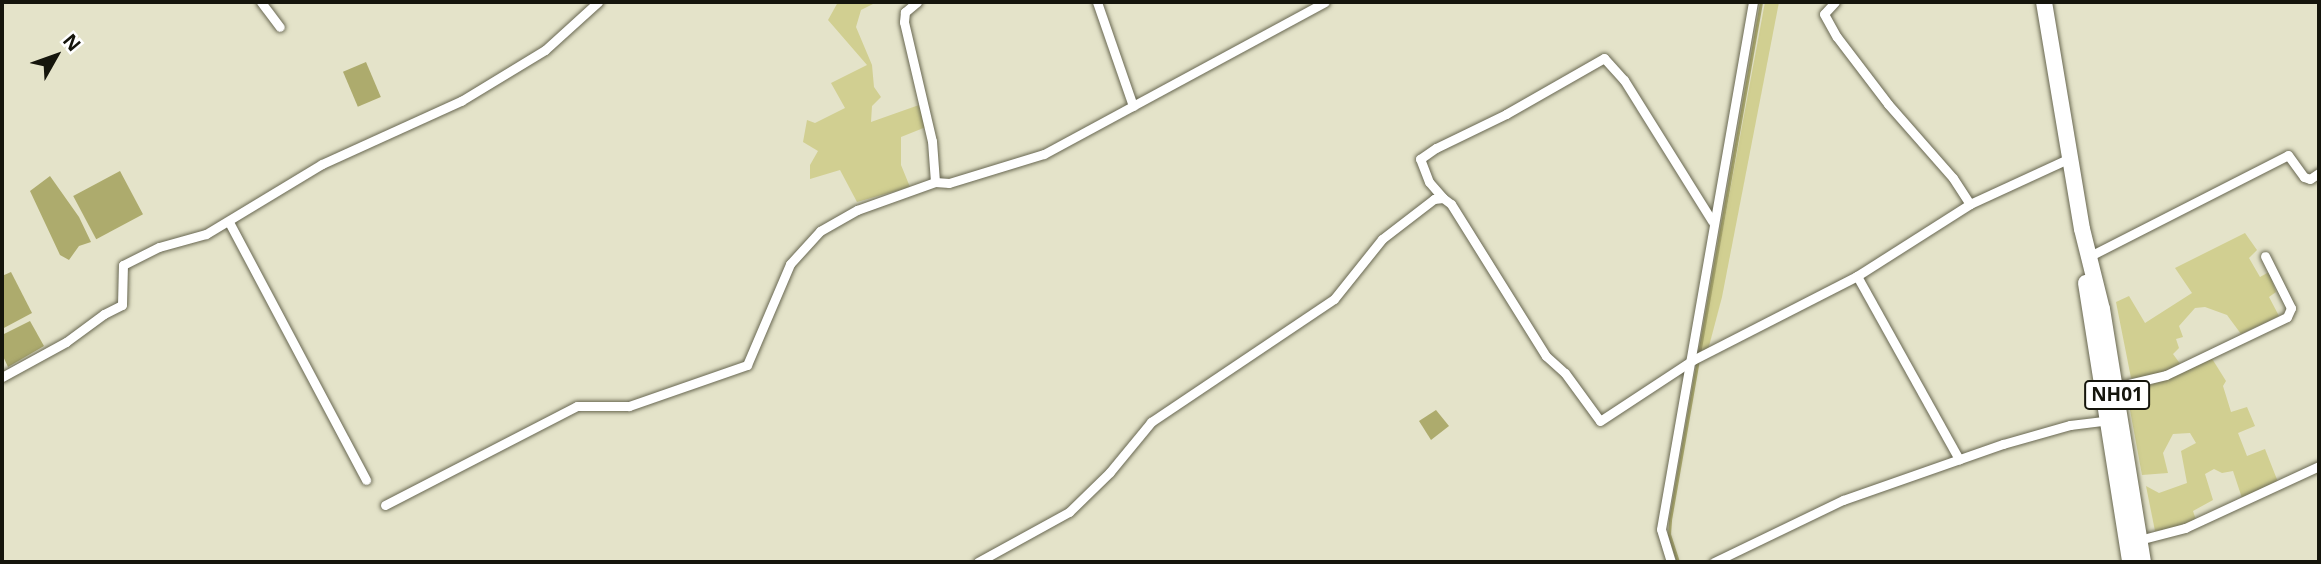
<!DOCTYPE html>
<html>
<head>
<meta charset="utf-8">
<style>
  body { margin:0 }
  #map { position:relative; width:2321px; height:564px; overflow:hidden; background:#e4e3c9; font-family:"Open Sans",sans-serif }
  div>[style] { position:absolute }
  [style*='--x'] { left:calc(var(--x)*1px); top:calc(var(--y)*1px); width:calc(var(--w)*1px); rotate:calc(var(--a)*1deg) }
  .green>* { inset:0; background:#d1cf91 }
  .water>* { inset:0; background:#adab6d; transform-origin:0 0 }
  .stream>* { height:2.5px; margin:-1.25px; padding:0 1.25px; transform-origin:1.25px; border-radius:1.25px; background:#adab6d }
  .roads { filter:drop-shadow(0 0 2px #686751) drop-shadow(0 0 2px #686751) }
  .street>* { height:9px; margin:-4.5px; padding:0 4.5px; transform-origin:4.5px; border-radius:4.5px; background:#fff }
  .highway>* { height:16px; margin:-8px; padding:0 8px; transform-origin:8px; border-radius:8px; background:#fff }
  span { translate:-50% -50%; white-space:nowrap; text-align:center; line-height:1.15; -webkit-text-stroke:7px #fff; paint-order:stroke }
  .shield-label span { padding:2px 5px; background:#fff; border:2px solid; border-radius:5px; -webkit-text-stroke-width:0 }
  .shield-label { font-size:19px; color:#15150c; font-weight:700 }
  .frame { position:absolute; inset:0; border:4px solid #15150c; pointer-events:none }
  .north { position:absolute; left:21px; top:21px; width:70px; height:70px; -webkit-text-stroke:5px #fff; paint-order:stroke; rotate:50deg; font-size:19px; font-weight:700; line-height:28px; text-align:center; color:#15150c }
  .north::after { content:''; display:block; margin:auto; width:24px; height:32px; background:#15150c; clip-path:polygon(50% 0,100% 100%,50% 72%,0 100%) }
</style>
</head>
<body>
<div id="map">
  <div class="green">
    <div style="clip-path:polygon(838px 2px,877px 2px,861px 10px,856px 27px,872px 65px,874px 87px,881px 97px,872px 106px,871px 122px,919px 105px,926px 127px,901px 137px,901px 165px,910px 187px,857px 202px,840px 170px,810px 179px,810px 165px,818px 151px,803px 142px,807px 120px,815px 123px,845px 108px,831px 83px,867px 65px,828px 20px)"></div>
    <div style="clip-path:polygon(1765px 2px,1779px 2px,1722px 297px,1708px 350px,1700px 353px)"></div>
    <div style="clip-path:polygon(2245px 233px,2257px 250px,2249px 258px,2260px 277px,2269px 272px,2276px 292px,2269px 297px,2279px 316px,2241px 334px,2227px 315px,2205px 307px,2195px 308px,2179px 326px,2183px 337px,2176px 339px,2179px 348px,2173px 354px,2181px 365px,2163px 375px,2131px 378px,2116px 302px,2129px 296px,2145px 323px,2192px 293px,2175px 268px)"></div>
    <div style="clip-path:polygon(2211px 357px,2226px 381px,2223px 386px,2231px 412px,2247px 407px,2255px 426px,2238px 433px,2247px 456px,2265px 449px,2278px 482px,2242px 498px,2233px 471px,2222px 473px,2214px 469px,2205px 474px,2213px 500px,2193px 511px,2196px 520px,2180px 527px,2155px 531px,2146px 486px,2159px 493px,2187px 483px,2181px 451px,2196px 443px,2190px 433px,2173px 434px,2163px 453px,2168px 473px,2142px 475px,2127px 394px,2177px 375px)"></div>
  </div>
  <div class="water">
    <div style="left:366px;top:62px;width:38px;height:25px;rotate:67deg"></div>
    <div style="left:120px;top:171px;width:49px;height:53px;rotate:62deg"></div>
    <div style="clip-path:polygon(50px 176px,79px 217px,91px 242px,79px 246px,69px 260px,60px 255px,30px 191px)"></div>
    <div style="clip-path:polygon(11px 272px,32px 313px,2px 329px,2px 276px)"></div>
    <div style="clip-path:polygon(30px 321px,44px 346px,8px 367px,2px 354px,2px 335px)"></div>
    <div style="clip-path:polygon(1436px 410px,1449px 426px,1431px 440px,1419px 421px)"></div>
  </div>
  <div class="stream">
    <div style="--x:1699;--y:354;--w:357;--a:-80"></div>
    <div style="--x:1678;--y:562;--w:28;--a:-108"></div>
    <div style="--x:1669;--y:535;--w:15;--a:-86"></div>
    <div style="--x:1670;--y:520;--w:162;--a:-80.1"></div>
  </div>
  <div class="roads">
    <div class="street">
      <div style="--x:261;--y:2;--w:31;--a:53"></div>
      <div style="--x:917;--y:2;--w:16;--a:140"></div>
      <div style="--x:905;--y:12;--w:10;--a:96"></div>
      <div style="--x:904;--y:22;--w:122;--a:76.8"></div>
      <div style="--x:932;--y:141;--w:41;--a:85.8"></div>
      <div style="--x:1097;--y:2;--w:110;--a:70.9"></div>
      <div style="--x:1835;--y:2;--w:16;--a:133"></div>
      <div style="--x:1824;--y:14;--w:26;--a:61"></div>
      <div style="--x:1837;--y:37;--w:84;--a:52.7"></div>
      <div style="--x:1888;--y:104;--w:98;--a:48.7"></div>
      <div style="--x:1953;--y:178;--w:31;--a:57"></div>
      <div style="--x:1443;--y:198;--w:21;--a:-131"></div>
      <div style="--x:1429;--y:182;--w:25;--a:-111"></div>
      <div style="--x:1420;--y:159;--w:19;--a:-35"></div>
      <div style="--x:1436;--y:148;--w:78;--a:-25.9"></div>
      <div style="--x:1506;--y:114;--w:113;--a:-29.7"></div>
      <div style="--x:1604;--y:58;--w:30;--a:48"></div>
      <div style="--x:1624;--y:80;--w:166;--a:58"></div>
      <div style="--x:229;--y:222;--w:292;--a:62"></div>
      <div style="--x:2090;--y:256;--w:222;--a:-27"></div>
      <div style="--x:2288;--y:155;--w:27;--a:54"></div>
      <div style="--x:2304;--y:177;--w:6;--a:18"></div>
      <div style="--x:2310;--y:179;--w:11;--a:-34"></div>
      <div style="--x:1857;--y:276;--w:210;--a:60.9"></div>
      <div style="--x:2;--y:377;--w:73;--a:-28.7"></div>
      <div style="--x:66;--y:342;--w:47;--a:-36.4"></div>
      <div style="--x:104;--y:314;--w:20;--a:-27"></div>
      <div style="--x:122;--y:305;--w:40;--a:-88.6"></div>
      <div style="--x:123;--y:265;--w:40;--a:-26.6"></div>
      <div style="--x:159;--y:247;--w:49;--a:-15.5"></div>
      <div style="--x:206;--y:234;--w:135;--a:-31.1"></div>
      <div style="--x:322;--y:164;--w:153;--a:-24.4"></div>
      <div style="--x:461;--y:101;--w:98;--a:-31.3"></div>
      <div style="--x:545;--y:50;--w:72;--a:-42.2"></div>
      <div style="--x:2116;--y:387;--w:51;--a:-13.5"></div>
      <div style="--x:2166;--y:375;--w:134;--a:-25.6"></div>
      <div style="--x:2287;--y:317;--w:10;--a:-66"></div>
      <div style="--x:2291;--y:308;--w:58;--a:-116.6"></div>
      <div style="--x:385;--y:505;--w:216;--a:-27.3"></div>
      <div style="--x:577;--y:406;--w:52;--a:0"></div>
      <div style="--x:629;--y:406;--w:125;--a:-19.2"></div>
      <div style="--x:747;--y:365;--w:110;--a:-66.9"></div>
      <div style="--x:790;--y:264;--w:45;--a:-47.7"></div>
      <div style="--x:820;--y:231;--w:43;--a:-29.6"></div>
      <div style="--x:857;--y:210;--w:83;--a:-19.7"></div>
      <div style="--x:935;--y:182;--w:14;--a:4"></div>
      <div style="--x:949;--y:183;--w:99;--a:-17"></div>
      <div style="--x:1044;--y:154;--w:319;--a:-28.4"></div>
      <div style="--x:2139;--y:540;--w:48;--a:-14.6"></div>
      <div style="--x:2185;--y:528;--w:148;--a:-24.8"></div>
      <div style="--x:978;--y:562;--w:104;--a:-28.8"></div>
      <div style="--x:1069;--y:512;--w:57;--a:-44.3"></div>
      <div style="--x:1110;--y:472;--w:65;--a:-50.6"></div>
      <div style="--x:1151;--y:422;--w:220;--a:-33.9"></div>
      <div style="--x:1334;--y:299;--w:77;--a:-51.3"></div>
      <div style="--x:1382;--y:239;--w:66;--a:-37.6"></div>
      <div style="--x:1434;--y:199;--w:9;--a:-6"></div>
      <div style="--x:1443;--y:198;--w:10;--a:37"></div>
      <div style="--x:1451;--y:204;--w:179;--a:58"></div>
      <div style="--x:1546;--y:356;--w:25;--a:42"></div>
      <div style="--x:1565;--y:373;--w:59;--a:53.9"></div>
      <div style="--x:1600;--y:421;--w:111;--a:-33.3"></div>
      <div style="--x:1693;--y:360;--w:184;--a:-27.1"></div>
      <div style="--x:1857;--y:276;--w:134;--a:-32.5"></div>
      <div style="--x:1970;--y:204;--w:110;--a:-24.7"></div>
      <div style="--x:1671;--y:562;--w:34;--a:-107"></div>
      <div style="--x:1661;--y:529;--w:535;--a:-80.1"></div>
      <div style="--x:1714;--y:562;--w:143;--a:-25.7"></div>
      <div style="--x:1843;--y:500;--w:170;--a:-19.3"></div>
      <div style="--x:2003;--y:444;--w:70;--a:-15.8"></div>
      <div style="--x:2070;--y:425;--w:38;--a:-7"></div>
    </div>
    <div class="highway">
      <div style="--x:2044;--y:2;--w:230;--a:80.5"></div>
      <div style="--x:2082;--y:229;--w:82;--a:76"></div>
      <div style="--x:2102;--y:309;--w:256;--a:80.8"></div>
      <div style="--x:2086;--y:283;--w:282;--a:81"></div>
    </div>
  </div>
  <div class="shield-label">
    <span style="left:2117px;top:395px">NH01</span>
  </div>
  <div class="frame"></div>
  <div class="north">N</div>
</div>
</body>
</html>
